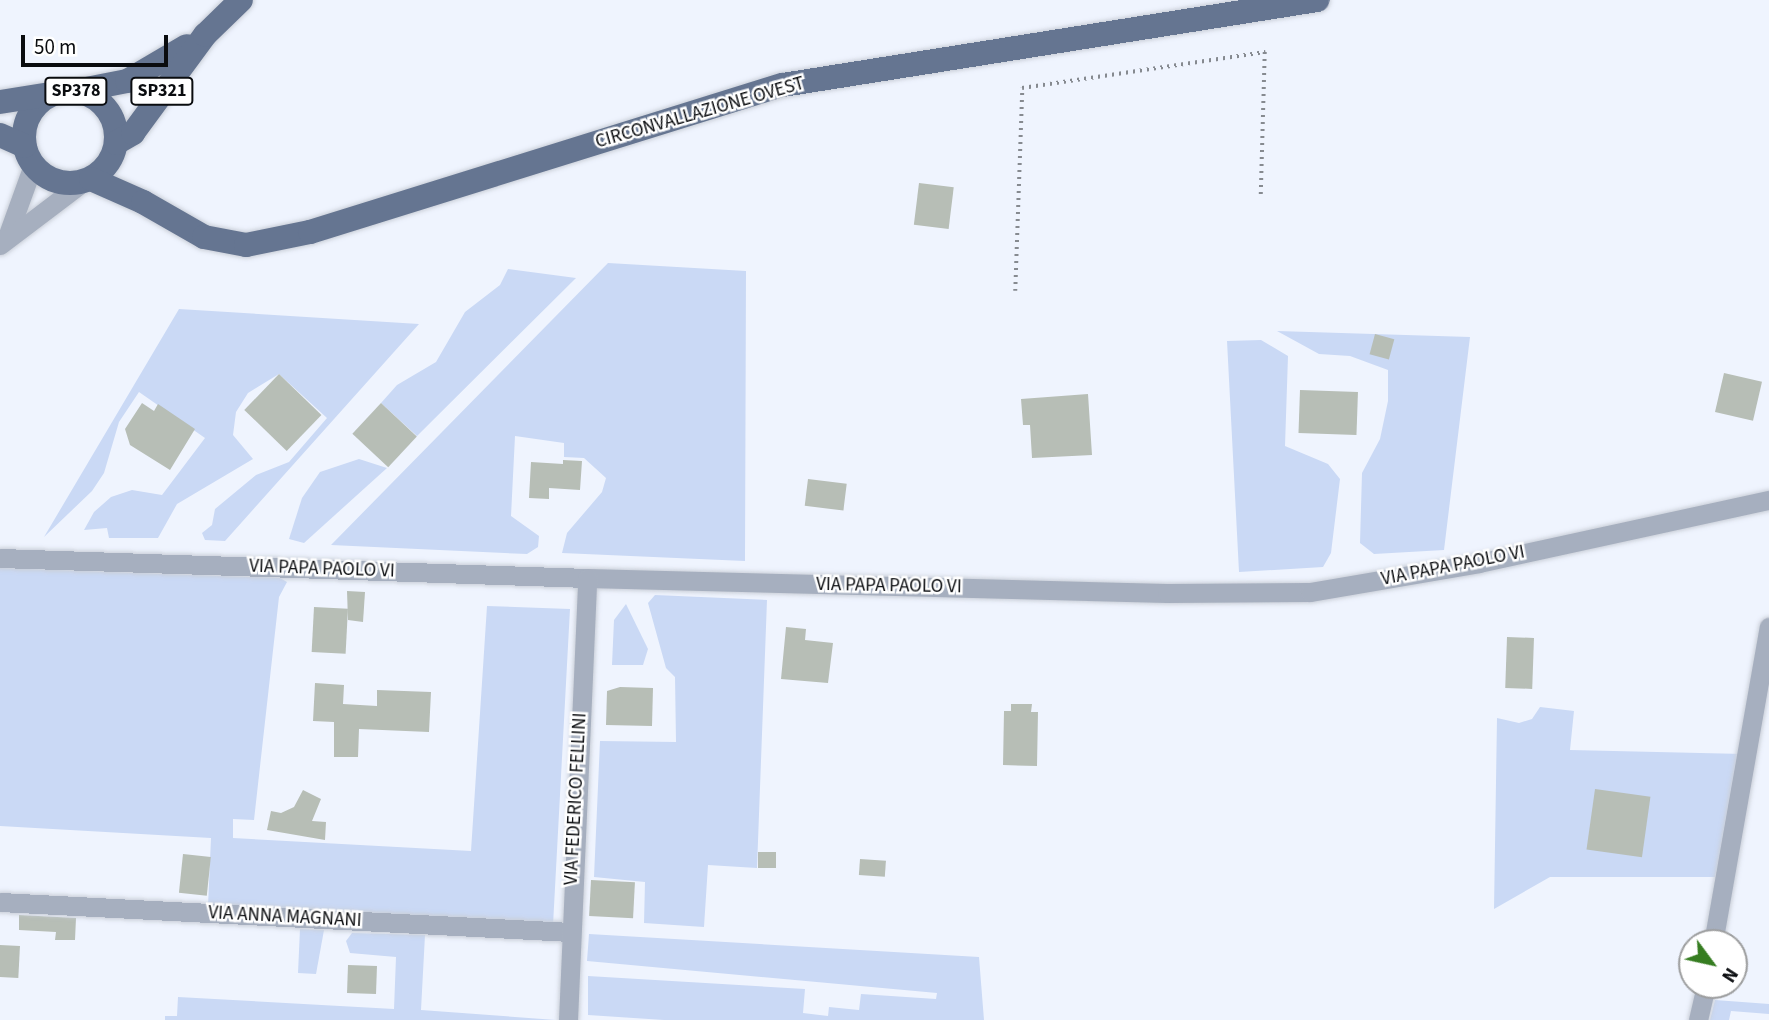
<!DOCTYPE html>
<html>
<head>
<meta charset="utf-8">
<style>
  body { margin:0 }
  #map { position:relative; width:1769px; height:1020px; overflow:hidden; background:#eff4fe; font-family:"Source Sans 3",sans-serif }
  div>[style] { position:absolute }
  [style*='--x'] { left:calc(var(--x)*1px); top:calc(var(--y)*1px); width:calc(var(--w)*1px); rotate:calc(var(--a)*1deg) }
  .green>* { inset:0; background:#cad9f5 }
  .building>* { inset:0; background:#b7beb6; transform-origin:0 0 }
  .path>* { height:3.5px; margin-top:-1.75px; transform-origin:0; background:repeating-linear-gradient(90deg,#868a90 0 2px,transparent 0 7px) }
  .roads { filter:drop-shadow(0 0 2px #cacfd8) drop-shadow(0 0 2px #cacfd8) }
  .minor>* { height:19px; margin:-9.5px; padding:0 9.5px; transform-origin:9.5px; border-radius:9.5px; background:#a6afbf }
  .major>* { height:24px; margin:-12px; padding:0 12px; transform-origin:12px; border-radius:12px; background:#657591 }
  .major>.ring { margin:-12px; padding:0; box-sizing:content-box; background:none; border:24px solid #657591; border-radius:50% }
  span { translate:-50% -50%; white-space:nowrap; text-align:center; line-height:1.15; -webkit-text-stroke:5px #fff; paint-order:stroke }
  .shield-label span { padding:2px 5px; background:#fff; border:2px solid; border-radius:5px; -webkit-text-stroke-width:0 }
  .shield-label { font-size:18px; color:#0a0c0f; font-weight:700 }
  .street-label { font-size:19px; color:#0a0c0f }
  .north { position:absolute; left:1678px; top:929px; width:70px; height:70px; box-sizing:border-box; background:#fff; border:2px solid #9d9e9f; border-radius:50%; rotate:123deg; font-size:19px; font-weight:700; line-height:28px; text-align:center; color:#0a0c0f }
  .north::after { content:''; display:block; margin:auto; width:24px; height:32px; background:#367d21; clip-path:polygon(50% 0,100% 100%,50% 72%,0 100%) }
  .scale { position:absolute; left:21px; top:35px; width:147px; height:32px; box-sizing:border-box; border:4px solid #0a0c0f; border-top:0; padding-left:9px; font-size:21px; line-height:24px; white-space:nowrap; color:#0a0c0f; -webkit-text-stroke:5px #fff; paint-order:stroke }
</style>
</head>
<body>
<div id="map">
  <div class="green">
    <div style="clip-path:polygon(608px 263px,746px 271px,745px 561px,562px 553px,567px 533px,602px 492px,606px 478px,584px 458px,564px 457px,564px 443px,515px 436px,511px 516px,539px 536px,538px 547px,527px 554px,331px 545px)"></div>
    <div style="clip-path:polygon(508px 269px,576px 278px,417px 436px,381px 403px,397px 385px,436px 362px,465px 312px,500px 285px)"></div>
    <div style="clip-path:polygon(179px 309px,419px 324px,225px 541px,205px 540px,202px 533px,212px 525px,215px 509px,256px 475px,289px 462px,327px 418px,279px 374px,248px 393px,236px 412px,233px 435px,253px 459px,177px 504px,158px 538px,109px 538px,107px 528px,84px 530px,94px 512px,111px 497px,132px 490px,162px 495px,205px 438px,139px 392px,119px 422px,104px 473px,92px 491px,44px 537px)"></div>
    <div style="clip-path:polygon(1277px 331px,1470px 337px,1444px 550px,1374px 554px,1360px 543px,1362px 473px,1380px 439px,1388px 401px,1388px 370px,1350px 356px,1319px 354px)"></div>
    <div style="clip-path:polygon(1261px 340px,1288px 356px,1285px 446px,1328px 464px,1340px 479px,1331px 553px,1323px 567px,1239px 572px,1227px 341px)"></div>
    <div style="clip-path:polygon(359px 459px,387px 468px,304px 543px,289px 539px,302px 498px,320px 472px)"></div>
    <div style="clip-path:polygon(0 568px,280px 578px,287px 582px,279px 597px,254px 820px,233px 819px,233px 838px,471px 851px,487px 606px,570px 609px,553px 925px,208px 906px,211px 838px,0 826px)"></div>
    <div style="clip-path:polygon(655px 595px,767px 600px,757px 868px,708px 865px,704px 927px,644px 923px,645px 882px,594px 877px,600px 741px,676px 742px,675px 677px,666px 668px,648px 603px)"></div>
    <div style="clip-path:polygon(626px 604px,648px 649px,643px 665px,612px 665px,614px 620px)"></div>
    <div style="clip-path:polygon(1540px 707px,1574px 711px,1570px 750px,1744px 754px,1715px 877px,1550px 877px,1494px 909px,1497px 718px,1519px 723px,1532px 719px)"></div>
    <div style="clip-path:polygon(300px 929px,324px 930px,316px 974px,298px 973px)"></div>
    <div style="clip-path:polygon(352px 933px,425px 935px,421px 1010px,556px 1020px,165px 1020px,165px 1016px,177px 1016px,178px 997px,394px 1009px,396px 957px,350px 953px,346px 941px)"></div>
    <div style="clip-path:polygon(589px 934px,979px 957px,984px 1020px,664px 1020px,588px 1015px,588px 976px,805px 989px,803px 1013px,828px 1016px,829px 1007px,859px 1010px,861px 994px,936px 999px,937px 993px,587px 961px)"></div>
    <div style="clip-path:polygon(1715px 1000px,1769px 1004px,1769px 1014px,1731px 1011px,1729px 1020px,1710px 1020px)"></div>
  </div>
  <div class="building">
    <div style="left:919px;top:183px;width:35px;height:42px;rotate:7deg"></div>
    <div style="left:1375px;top:334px;width:20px;height:21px;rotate:15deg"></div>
    <div style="left:1724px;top:373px;width:39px;height:40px;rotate:13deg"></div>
    <div style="left:279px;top:374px;width:59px;height:50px;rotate:44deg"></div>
    <div style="left:1300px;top:390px;width:58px;height:43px;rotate:2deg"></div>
    <div style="clip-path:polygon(1088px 394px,1092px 455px,1032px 458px,1030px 425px,1023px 425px,1021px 399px)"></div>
    <div style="clip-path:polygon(142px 403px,154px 411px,158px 404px,195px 429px,170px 470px,130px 445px,125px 429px)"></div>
    <div style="left:381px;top:403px;width:49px;height:42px;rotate:43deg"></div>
    <div style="clip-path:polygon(563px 460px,582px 461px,580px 490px,549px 488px,549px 499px,529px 498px,531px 462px,563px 464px)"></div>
    <div style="left:808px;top:479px;width:39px;height:27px;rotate:7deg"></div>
    <div style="clip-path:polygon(347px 591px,365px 592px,363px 622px,348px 620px)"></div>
    <div style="left:314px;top:607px;width:34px;height:45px;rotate:3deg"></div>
    <div style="clip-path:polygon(786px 627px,806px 629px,805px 640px,833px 643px,828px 683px,781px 679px)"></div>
    <div style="left:1507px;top:637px;width:27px;height:51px;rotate:2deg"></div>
    <div style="clip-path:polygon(315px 683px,344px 685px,343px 704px,377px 706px,377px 690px,431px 692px,429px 732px,359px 729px,358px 757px,334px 757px,334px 722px,313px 721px)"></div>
    <div style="clip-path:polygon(620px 687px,653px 688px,652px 726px,606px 725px,607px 691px)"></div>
    <div style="clip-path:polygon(1011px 704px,1032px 704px,1031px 712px,1038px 712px,1037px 766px,1003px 765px,1004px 711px,1011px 711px)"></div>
    <div style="left:1595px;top:789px;width:56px;height:61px;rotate:8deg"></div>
    <div style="clip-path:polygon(303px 790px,321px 799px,312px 821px,326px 822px,325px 840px,267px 830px,271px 811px,281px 813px,294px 807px)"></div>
    <div style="left:758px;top:852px;width:18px;height:16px"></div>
    <div style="left:183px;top:854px;width:28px;height:39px;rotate:6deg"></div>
    <div style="left:860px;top:859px;width:26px;height:16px;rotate:4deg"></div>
    <div style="left:591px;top:880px;width:44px;height:36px;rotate:3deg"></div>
    <div style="clip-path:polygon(19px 915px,76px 918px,75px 940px,55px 940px,56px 932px,19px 930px)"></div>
    <div style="left:0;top:945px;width:20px;height:32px;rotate:3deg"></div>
    <div style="left:348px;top:965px;width:29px;height:28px;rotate:2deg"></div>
  </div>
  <div class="path">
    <div style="--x:1015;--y:291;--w:203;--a:-88"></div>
    <div style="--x:1022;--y:88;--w:246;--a:-8.4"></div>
    <div style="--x:1265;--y:52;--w:143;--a:91.6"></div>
  </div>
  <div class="roads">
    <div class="minor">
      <div style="--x:7;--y:237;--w:77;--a:-70.1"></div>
      <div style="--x:0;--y:245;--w:104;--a:-37.2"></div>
      <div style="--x:0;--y:558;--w:587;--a:1.95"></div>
      <div style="--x:587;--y:578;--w:580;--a:1.48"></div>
      <div style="--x:1167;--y:593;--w:143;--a:-0.4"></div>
      <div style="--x:1310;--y:592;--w:171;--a:-9.7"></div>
      <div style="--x:1479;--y:563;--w:297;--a:-12.3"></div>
      <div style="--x:0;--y:902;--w:571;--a:3.01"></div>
      <div style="--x:1713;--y:943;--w:321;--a:-80"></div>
      <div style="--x:568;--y:1020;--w:442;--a:-87.5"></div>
      <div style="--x:1698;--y:1020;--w:36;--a:-77"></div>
    </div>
    <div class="major">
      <div class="ring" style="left:24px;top:91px;width:68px;height:68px"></div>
      <div style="--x:76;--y:91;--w:52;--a:-11.1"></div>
      <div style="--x:127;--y:81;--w:69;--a:-30.3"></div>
      <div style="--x:0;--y:102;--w:52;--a:-8.9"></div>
      <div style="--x:0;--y:135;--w:27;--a:24"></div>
      <div style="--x:116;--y:143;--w:20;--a:-30"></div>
      <div style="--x:133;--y:133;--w:122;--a:-53.7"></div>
      <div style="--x:205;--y:35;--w:50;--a:-44.2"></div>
      <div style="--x:91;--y:179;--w:57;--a:23.9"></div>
      <div style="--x:143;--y:202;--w:70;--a:29.8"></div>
      <div style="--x:204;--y:237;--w:43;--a:10.8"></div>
      <div style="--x:246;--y:245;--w:65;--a:-11.5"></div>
      <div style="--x:310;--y:232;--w:495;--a:-17.3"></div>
      <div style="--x:783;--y:85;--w:541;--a:-9.04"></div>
    </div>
  </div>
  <div class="shield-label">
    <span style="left:76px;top:91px">SP378</span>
    <span style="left:162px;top:91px">SP321</span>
  </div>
  <div class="street-label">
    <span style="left:700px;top:113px;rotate:-16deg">CIRCONVALLAZIONE OVEST</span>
    <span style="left:1453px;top:566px;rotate:-11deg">VIA PAPA PAOLO VI</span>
    <span style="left:322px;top:569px;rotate:2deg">VIA PAPA PAOLO VI</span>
    <span style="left:889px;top:586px;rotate:1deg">VIA PAPA PAOLO VI</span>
    <span style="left:576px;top:799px;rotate:-87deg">VIA FEDERICO FELLINI</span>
    <span style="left:285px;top:917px;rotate:3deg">VIA ANNA MAGNANI</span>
  </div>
  <div class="north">N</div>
  <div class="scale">50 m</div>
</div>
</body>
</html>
